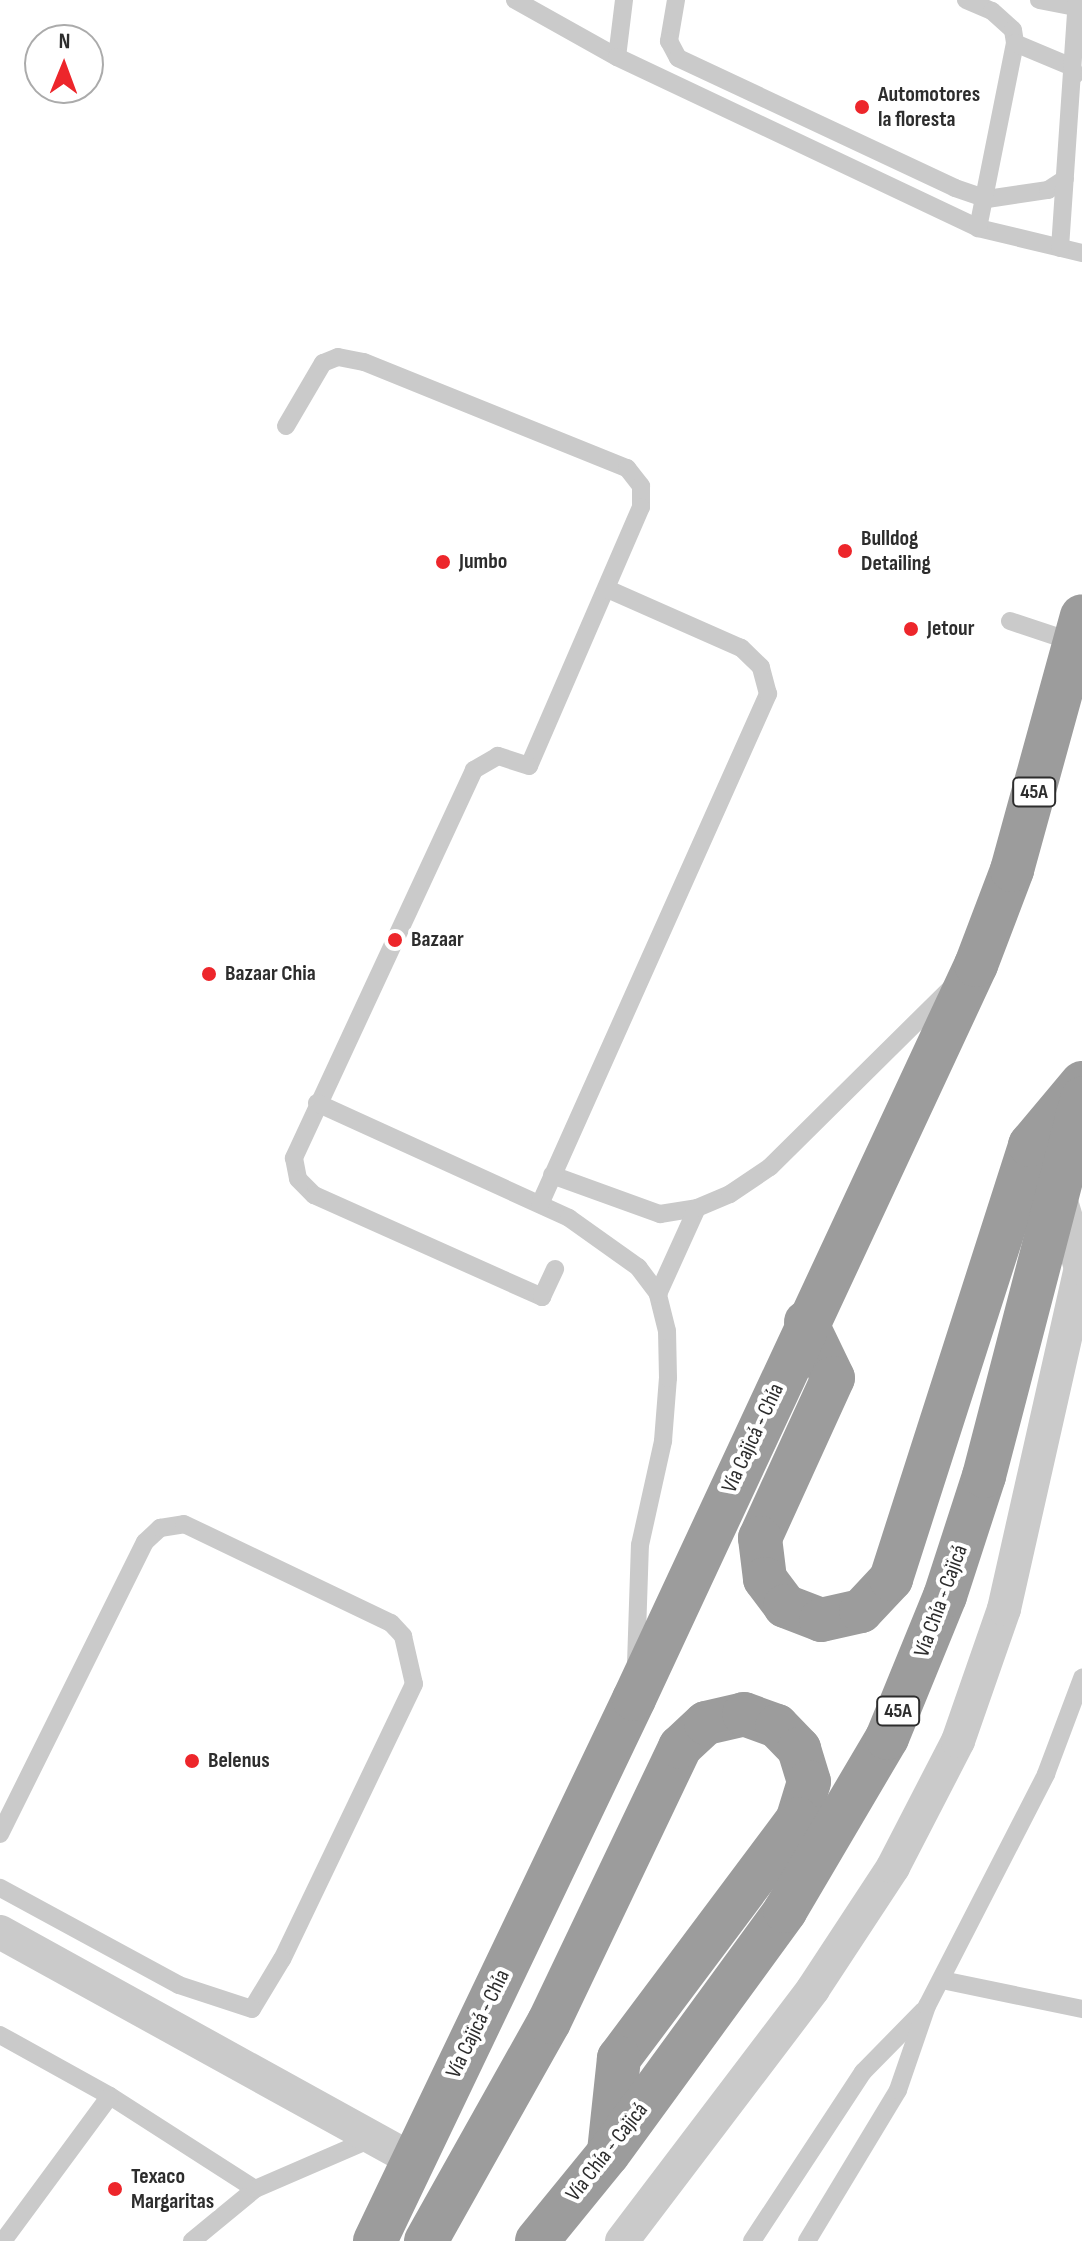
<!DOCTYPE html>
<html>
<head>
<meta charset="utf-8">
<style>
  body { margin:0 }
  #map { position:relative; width:1082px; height:2241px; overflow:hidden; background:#fff; font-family:"Sofia Sans Condensed",sans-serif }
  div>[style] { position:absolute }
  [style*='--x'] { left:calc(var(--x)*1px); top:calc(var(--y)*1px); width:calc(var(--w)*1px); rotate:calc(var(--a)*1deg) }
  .service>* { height:18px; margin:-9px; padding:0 9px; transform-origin:9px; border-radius:9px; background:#cacaca }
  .minor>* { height:34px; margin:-17px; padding:0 17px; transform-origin:17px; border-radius:17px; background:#cacaca }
  .trunk>* { height:44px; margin:-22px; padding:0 22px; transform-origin:22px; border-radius:22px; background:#9c9c9c }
  .dots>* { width:22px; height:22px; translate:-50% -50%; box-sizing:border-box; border:4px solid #fff; border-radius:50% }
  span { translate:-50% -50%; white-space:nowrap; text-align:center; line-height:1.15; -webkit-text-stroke:8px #fff; paint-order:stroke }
  .shield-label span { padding:2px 6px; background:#fff; border:2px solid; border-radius:6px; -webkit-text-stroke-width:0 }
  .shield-label { font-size:20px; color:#2d2d2d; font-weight:700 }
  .poi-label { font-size:22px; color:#2d2d2d; font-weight:700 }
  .left { translate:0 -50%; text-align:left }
  .street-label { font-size:22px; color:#2d2d2d }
  .north { position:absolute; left:24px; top:24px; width:80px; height:80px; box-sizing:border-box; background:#fff; border:2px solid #ababab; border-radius:50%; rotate:1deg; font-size:22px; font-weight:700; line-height:32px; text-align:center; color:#2d2d2d }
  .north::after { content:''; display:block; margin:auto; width:28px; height:36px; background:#ed262b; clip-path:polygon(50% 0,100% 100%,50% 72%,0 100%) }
</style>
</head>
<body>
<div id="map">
  <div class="service">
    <div style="--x:515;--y:0;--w:117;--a:29.2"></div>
    <div style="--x:624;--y:0;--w:57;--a:97"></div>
    <div style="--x:617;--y:57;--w:399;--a:25.3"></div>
    <div style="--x:978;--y:228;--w:107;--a:13.5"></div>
    <div style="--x:676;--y:0;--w:42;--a:99.7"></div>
    <div style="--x:669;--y:41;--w:19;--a:62"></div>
    <div style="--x:678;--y:58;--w:306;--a:25.1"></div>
    <div style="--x:955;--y:188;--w:34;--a:19"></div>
    <div style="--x:987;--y:199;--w:62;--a:-8.4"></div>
    <div style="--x:1048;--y:190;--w:20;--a:-33"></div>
    <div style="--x:966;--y:0;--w:28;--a:23"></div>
    <div style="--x:992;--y:11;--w:28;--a:42"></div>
    <div style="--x:1013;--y:30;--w:13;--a:81"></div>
    <div style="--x:1015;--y:43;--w:189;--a:101.3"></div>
    <div style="--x:1039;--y:0;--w:38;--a:11"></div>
    <div style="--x:1015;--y:43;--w:62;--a:22.8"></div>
    <div style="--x:1072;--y:67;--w:8;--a:67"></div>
    <div style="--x:1060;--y:248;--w:249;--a:-86.1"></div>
    <div style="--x:286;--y:426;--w:73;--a:-59.6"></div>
    <div style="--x:323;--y:363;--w:16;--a:-22"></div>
    <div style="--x:338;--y:357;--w:26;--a:11"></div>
    <div style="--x:364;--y:362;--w:284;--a:22"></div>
    <div style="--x:627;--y:468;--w:23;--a:52"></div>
    <div style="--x:641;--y:486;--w:21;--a:90"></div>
    <div style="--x:641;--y:507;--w:282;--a:113.4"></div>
    <div style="--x:529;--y:766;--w:33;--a:-162"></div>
    <div style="--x:498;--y:756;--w:28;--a:150"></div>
    <div style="--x:474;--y:770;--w:428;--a:114.9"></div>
    <div style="--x:294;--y:1158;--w:21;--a:79"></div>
    <div style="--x:298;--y:1179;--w:23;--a:45"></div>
    <div style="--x:314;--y:1195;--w:250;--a:24.1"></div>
    <div style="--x:542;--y:1297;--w:31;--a:-65"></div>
    <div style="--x:1010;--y:621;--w:70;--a:18.4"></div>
    <div style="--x:317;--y:1103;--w:277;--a:24.5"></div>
    <div style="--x:569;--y:1218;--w:85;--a:35.4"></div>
    <div style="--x:638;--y:1267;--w:34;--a:53"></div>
    <div style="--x:552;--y:1175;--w:115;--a:19.9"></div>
    <div style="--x:660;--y:1214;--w:37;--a:-9"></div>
    <div style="--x:540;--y:1204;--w:559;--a:-65.91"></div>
    <div style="--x:768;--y:694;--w:28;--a:-105"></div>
    <div style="--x:761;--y:667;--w:28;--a:-136"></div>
    <div style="--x:741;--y:648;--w:146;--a:-156.2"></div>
    <div style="--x:636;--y:1664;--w:119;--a:-88.1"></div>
    <div style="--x:640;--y:1545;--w:107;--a:-77.5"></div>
    <div style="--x:663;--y:1441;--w:63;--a:-85.5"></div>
    <div style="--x:668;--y:1378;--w:47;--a:-91.2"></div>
    <div style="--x:667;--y:1331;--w:38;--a:-104"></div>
    <div style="--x:658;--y:1294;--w:94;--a:-65.6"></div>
    <div style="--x:697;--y:1208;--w:36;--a:-23"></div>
    <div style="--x:730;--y:1194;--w:48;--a:-34"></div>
    <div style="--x:770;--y:1167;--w:253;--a:-44.7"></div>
    <div style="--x:0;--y:1834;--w:326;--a:-63.6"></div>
    <div style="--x:145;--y:1542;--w:21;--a:-43"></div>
    <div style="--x:160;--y:1528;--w:24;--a:-9"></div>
    <div style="--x:184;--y:1524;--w:229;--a:25.6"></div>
    <div style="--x:391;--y:1623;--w:18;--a:47"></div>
    <div style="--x:403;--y:1636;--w:49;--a:77.1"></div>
    <div style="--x:414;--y:1684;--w:305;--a:115.6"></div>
    <div style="--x:282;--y:1959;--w:58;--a:121"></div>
    <div style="--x:252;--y:2009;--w:77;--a:-161.8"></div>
    <div style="--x:179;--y:1985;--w:204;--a:-151.5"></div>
    <div style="--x:942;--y:1980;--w:143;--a:11.7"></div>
    <div style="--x:0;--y:2035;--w:126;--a:29"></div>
    <div style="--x:110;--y:2096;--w:172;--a:32.7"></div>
    <div style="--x:3;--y:2241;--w:180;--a:-53.6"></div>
    <div style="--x:192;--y:2241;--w:82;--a:-39.5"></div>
    <div style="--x:255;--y:2189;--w:123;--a:-23.4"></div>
    <div style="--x:752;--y:2241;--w:202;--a:-56.7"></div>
    <div style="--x:863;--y:2072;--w:86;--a:-45.5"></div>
    <div style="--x:807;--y:2241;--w:176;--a:-58.9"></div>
    <div style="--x:898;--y:2090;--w:89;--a:-71"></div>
    <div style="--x:927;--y:2006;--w:261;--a:-62.8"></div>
    <div style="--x:1046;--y:1774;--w:103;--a:-69.4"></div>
  </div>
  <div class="minor">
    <div style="--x:0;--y:1932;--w:472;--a:28.9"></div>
    <div style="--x:622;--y:2241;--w:316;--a:-52.8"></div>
    <div style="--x:813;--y:1989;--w:146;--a:-56.7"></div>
    <div style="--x:893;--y:1867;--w:142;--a:-62.7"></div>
    <div style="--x:958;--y:1741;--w:140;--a:-70.8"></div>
    <div style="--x:1004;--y:1609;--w:350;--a:-77.3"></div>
    <div style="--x:1081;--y:1268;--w:73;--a:-106.7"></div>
  </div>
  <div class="trunk">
    <div style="--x:806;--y:1322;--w:62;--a:64.3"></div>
    <div style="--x:833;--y:1378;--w:176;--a:114.5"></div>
    <div style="--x:760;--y:1538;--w:41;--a:83"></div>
    <div style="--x:765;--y:1579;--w:34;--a:53"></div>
    <div style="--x:785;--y:1606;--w:39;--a:21"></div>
    <div style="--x:821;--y:1620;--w:41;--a:-12.7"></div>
    <div style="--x:861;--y:1611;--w:44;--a:-46.8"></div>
    <div style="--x:891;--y:1579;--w:456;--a:-72.2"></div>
    <div style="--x:1030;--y:1145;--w:81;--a:-50"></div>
    <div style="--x:375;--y:2241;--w:601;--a:-64.46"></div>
    <div style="--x:634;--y:1699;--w:810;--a:-65.02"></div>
    <div style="--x:976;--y:965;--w:102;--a:-69.2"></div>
    <div style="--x:1012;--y:870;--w:263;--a:-74.6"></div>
    <div style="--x:426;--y:2241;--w:251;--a:-60.7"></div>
    <div style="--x:549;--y:2022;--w:305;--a:-64.5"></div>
    <div style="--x:680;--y:1747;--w:35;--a:-43"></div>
    <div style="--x:706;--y:1723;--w:39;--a:-13"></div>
    <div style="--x:744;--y:1714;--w:35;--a:20"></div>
    <div style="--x:777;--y:1726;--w:32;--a:46"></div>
    <div style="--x:799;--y:1749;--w:34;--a:73"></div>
    <div style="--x:809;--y:1782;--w:39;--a:107"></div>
    <div style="--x:798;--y:1819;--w:299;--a:126.8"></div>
    <div style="--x:619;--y:2058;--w:94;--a:96.1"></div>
    <div style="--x:537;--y:2241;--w:112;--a:-50.8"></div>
    <div style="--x:608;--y:2154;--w:301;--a:-53.9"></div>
    <div style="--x:785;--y:1911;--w:201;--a:-59.5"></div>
    <div style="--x:887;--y:1738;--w:153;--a:-67.8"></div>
    <div style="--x:945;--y:1596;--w:126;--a:-72"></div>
    <div style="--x:984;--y:1476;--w:390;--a:-75.4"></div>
  </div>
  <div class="dots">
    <div style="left:862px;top:107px;background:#ed262b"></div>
    <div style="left:845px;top:551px;background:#ed262b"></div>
    <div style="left:443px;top:562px;background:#ed262b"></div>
    <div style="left:911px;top:629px;background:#ed262b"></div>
    <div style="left:395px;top:940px;background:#ed262b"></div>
    <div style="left:209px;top:974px;background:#ed262b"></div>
    <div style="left:192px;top:1761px;background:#ed262b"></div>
    <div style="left:115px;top:2189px;background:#ed262b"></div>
  </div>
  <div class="shield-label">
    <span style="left:1034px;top:792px">45A</span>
    <span style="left:898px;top:1711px">45A</span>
  </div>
  <div class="poi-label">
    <span class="left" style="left:878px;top:107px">Automotores<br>la floresta</span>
    <span class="left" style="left:861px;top:551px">Bulldog<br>Detailing</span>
    <span class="left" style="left:459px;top:562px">Jumbo</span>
    <span class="left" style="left:927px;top:629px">Jetour</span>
    <span class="left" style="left:411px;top:940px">Bazaar</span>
    <span class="left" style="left:225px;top:974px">Bazaar Chia</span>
    <span class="left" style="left:208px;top:1761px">Belenus</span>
    <span class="left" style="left:131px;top:2189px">Texaco<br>Margaritas</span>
  </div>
  <div class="street-label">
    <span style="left:753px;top:1438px;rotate:-65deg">Vía Cajicá - Chía</span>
    <span style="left:941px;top:1601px;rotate:-70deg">Vía Chía - Cajicá</span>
    <span style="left:478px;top:2024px;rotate:-64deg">Vía Cajicá - Chía</span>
    <span style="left:607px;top:2152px;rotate:-52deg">Vía Chía - Cajicá</span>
  </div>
  <div class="north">N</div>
</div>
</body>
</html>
